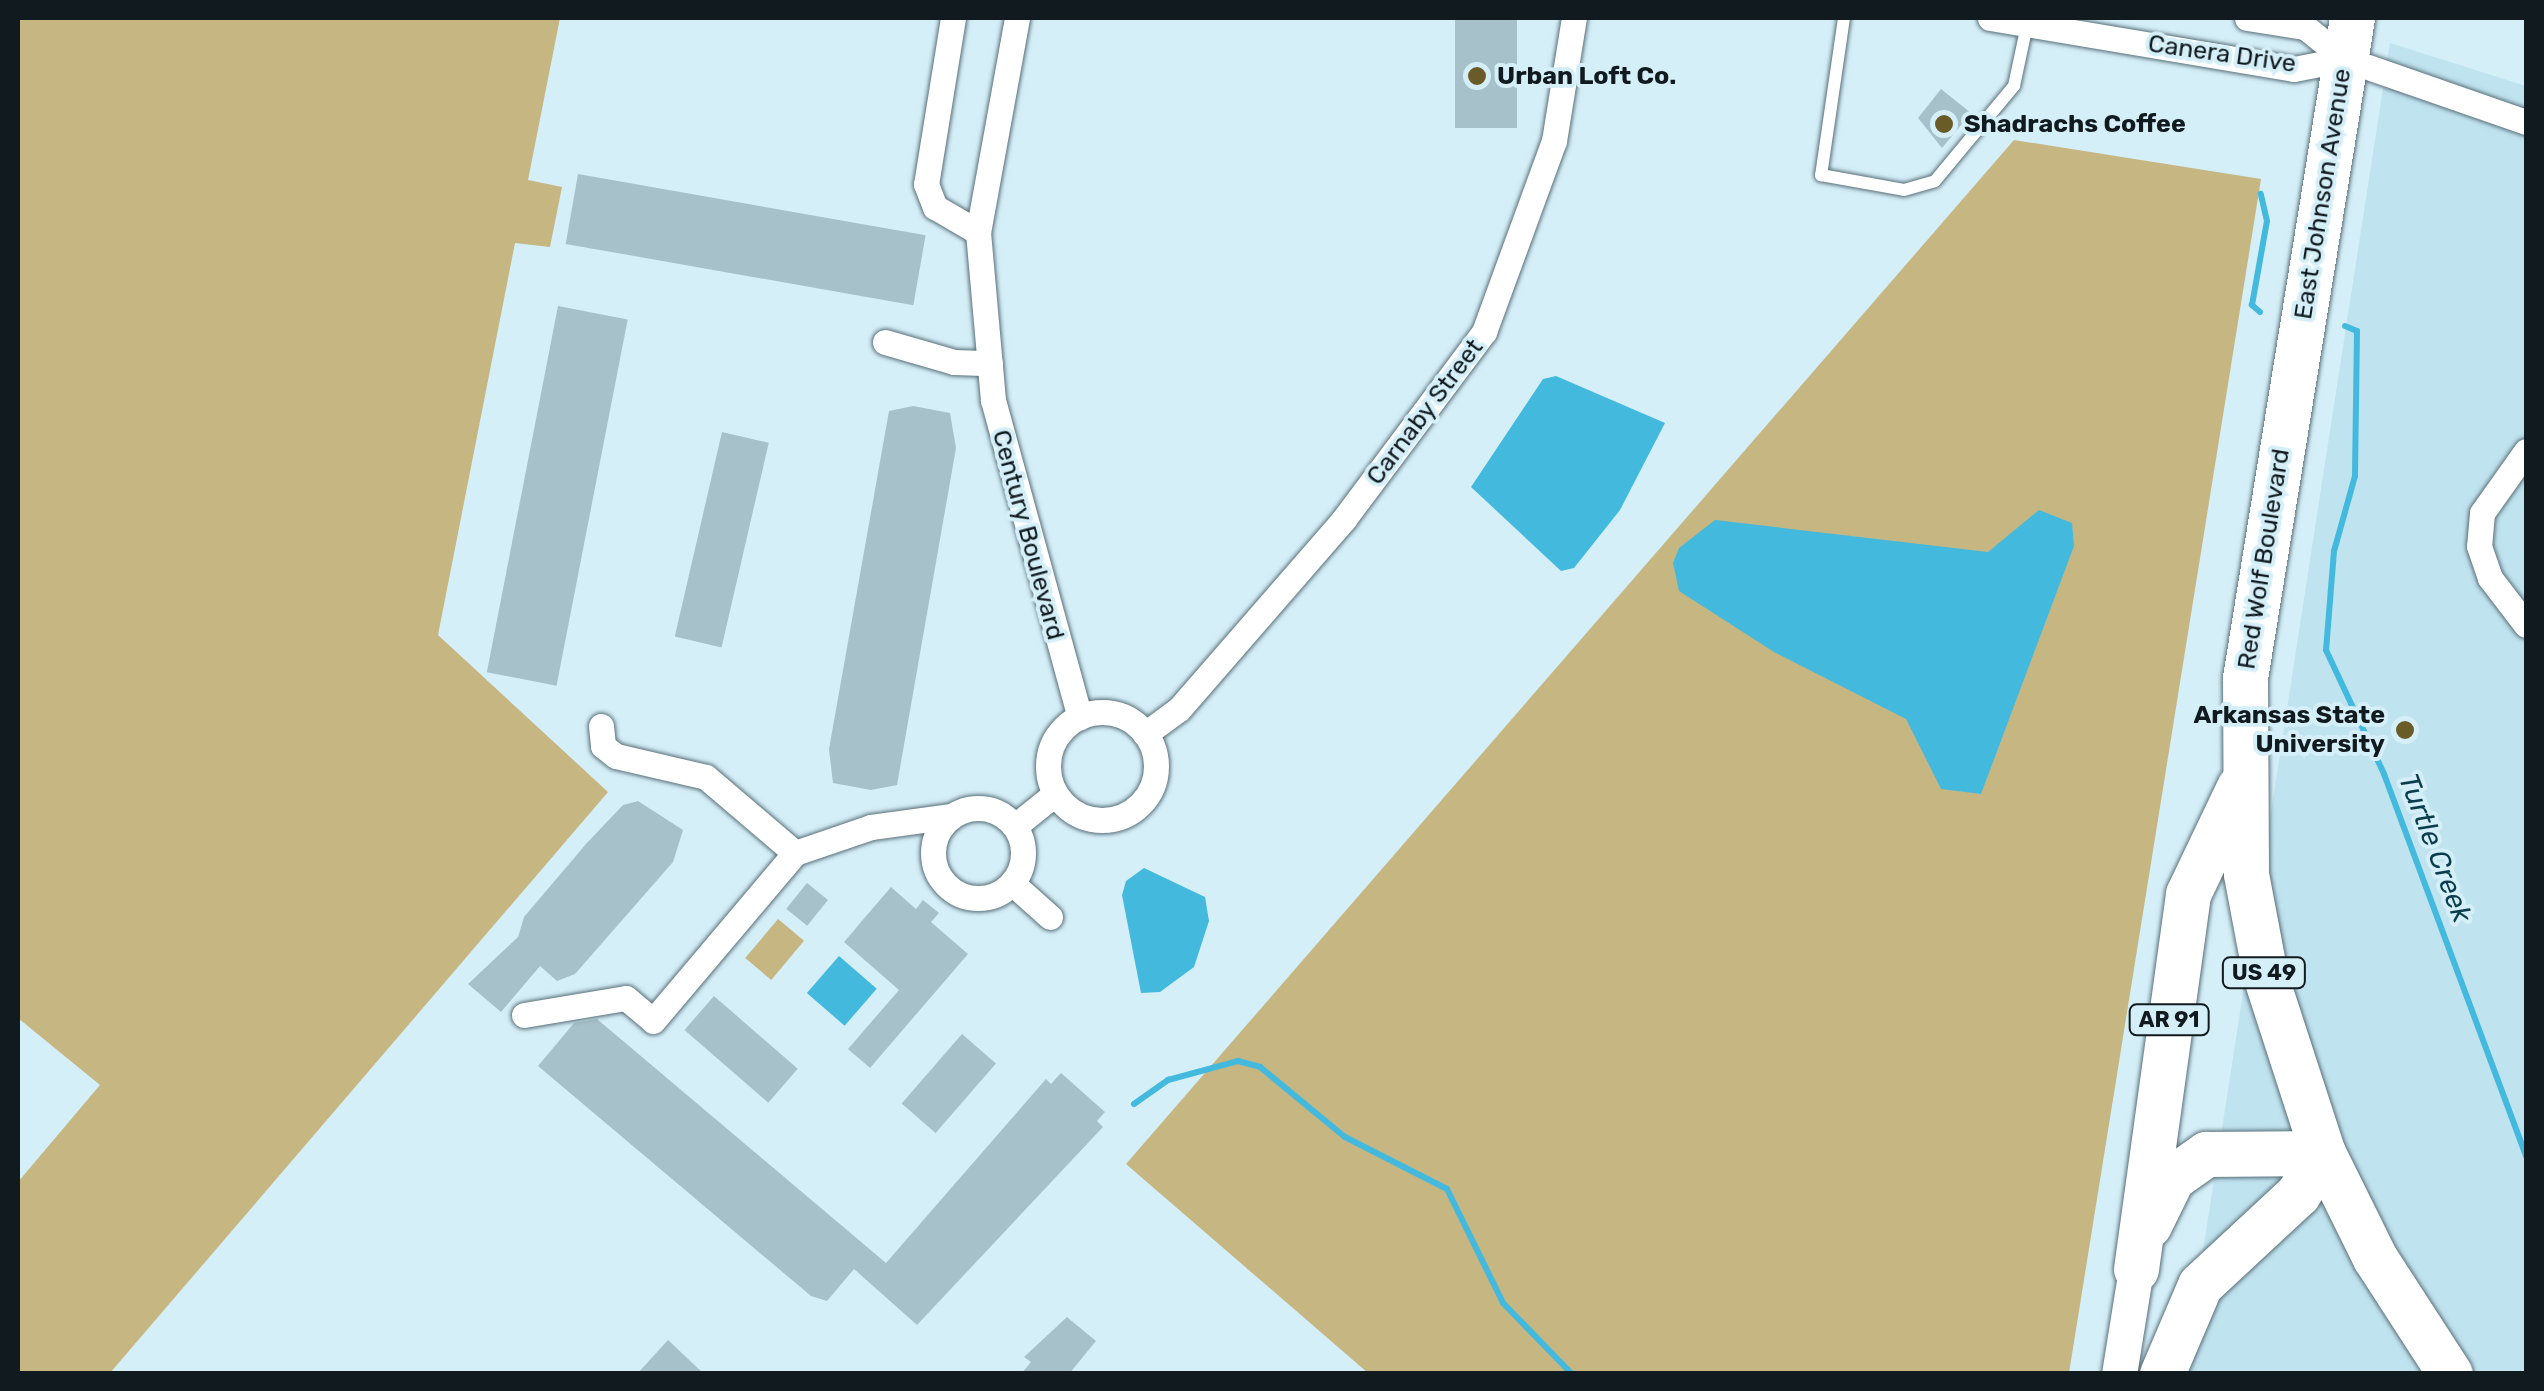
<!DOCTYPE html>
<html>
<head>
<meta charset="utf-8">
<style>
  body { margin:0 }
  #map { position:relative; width:2544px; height:1391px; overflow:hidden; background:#d5eff9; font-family:Rubik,sans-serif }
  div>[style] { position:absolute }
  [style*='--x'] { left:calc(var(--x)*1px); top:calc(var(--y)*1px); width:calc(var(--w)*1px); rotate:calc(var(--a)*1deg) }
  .built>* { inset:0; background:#c0e3f0 }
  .green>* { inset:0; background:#c5b682; transform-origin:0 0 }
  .water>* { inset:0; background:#44b9de; transform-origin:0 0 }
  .stream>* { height:6px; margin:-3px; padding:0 3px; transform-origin:3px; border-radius:3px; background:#44b9de }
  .building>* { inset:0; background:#a7c1ca; transform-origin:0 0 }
  .roads { filter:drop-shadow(0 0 2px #586f78) drop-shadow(0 0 2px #586f78) }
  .lane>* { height:12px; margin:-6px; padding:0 6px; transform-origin:6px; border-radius:6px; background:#fff }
  .street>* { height:25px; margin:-12.5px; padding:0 12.5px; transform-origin:12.5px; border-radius:12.5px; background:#fff }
  .street>.ring { margin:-12.5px; padding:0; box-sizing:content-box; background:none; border:25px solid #fff; border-radius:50% }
  .secondary>* { height:35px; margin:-17.5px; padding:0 17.5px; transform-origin:17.5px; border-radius:17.5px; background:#fff }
  .highway>* { height:45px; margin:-22.5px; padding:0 22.5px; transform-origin:22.5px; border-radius:22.5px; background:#fff }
  .dots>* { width:28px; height:28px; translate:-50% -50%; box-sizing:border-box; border:5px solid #d5eff9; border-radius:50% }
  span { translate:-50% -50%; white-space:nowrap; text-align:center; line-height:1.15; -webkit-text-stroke:8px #d5eff9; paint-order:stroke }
  .shield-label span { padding:2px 8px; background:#d5eff9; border:2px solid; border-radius:8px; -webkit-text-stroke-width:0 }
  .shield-label { font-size:22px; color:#111a1e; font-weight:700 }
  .street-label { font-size:25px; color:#111a1e }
  .poi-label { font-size:25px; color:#111a1e; font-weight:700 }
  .left { translate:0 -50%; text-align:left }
  .right { translate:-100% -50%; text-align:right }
  .water-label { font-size:28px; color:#0a3e4e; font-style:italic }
  .frame { position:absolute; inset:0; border:20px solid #111a1e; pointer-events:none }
</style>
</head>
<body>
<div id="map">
  <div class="built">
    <div style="clip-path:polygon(2390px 43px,2526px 86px,2526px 1373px,2184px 1374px)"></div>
  </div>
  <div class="green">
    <div style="clip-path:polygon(18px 18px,560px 18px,528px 180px,562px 187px,550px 247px,515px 243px,438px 635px,608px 792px,110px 1373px,18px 1373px,18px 1182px,100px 1085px,18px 1018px)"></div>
    <div style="clip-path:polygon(2014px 140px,2261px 179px,2069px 1373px,1368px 1373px,1126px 1164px)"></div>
    <div style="left:778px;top:919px;width:34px;height:51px;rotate:40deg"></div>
  </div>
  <div class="water">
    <div style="clip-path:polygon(1556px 376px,1665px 423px,1620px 510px,1574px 568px,1561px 571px,1471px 487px,1543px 379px)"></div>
    <div style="clip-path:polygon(2039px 510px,2072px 523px,2074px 546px,1981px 794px,1941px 789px,1906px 719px,1774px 652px,1679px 591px,1673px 563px,1679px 548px,1715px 520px,1988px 552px)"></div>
    <div style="clip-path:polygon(1144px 868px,1205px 897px,1209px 921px,1194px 967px,1160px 992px,1141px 993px,1122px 895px,1126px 881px)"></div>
    <div style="left:839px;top:956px;width:50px;height:49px;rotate:41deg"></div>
  </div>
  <div class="stream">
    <div style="--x:2260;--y:312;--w:11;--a:-139"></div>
    <div style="--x:2252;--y:305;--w:85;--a:-79.9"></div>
    <div style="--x:2267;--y:221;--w:28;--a:-103"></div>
    <div style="--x:2345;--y:326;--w:13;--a:23"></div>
    <div style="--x:2357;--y:331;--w:145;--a:90.8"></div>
    <div style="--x:2355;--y:476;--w:78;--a:105.6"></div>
    <div style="--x:2334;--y:551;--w:99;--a:94.6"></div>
    <div style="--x:2326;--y:650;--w:137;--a:64.9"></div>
    <div style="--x:2384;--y:774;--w:408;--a:69.6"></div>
    <div style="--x:1134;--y:1104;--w:42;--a:-35.2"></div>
    <div style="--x:1168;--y:1080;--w:73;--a:-15.2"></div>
    <div style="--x:1238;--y:1061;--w:23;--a:15"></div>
    <div style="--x:1260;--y:1067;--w:110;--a:39.5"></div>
    <div style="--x:1345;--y:1137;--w:114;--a:27"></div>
    <div style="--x:1447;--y:1189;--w:127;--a:63.8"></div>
    <div style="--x:1503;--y:1303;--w:99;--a:45.8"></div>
  </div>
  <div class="building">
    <div style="left:1455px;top:18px;width:62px;height:110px"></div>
    <div style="clip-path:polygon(1941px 89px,1971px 113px,1942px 148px,1918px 118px)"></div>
    <div style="left:578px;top:174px;width:353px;height:71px;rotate:10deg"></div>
    <div style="left:558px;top:306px;width:71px;height:373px;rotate:11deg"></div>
    <div style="clip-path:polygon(913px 406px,950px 413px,956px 448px,897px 785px,871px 790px,833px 783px,829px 749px,889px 411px)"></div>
    <div style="left:722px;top:432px;width:48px;height:210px;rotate:13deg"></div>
    <div style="clip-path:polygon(638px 801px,683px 830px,673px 862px,575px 974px,557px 981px,540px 966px,501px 1012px,468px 984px,518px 937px,524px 917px,586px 844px,623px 805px)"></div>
    <div style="left:807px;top:883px;width:27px;height:33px;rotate:39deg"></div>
    <div style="clip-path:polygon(891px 887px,916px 909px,923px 900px,939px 913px,931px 922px,968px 954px,870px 1068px,848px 1049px,899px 990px,844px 942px)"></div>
    <div style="left:714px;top:996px;width:111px;height:45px;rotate:41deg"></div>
    <div style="clip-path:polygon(597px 1019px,886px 1263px,1046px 1079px,1051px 1084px,1061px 1073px,1105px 1112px,1097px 1121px,1103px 1127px,917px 1325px,854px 1269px,827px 1301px,811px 1296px,538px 1066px,574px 1023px)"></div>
    <div style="left:962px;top:1034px;width:45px;height:92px;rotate:41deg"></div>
    <div style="clip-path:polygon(1067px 1317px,1096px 1341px,1069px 1374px,1021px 1374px,1031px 1362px,1024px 1357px)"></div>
    <div style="clip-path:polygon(668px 1340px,704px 1374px,637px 1374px)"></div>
  </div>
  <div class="roads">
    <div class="lane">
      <div style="--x:1844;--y:18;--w:159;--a:98.3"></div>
      <div style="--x:1821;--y:175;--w:84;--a:10.2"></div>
      <div style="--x:1904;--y:190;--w:32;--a:-16"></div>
      <div style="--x:1935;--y:181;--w:124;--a:-50.3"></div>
      <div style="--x:2014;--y:86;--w:67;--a:-78"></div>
    </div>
    <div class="street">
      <div style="--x:953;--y:18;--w:168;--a:99.2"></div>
      <div style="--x:926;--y:184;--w:25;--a:69"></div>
      <div style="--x:935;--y:207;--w:50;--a:30.2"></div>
      <div style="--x:1017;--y:18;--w:218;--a:100.3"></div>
      <div style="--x:978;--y:232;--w:169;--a:84.9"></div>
      <div style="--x:993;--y:400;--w:329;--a:74.7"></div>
      <div style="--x:1990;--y:18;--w:308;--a:9.5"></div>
      <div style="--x:2294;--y:69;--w:52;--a:-11.1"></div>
      <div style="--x:2247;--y:18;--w:59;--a:8.8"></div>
      <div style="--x:2305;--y:27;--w:51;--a:38.7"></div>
      <div style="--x:2345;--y:59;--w:192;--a:19.2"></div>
      <div style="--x:885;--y:342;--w:72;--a:16.2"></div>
      <div style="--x:954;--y:362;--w:36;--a:2"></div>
      <div style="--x:2526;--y:451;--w:76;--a:125.4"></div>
      <div style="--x:2482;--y:513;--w:33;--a:95"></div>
      <div style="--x:2479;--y:546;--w:34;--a:71"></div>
      <div style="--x:2490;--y:578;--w:59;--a:52.5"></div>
      <div class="ring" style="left:1048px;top:712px;width:83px;height:83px"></div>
      <div style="--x:601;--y:726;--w:20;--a:84"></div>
      <div style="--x:603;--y:746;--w:16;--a:38"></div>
      <div style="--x:616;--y:756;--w:92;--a:13.1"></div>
      <div style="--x:706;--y:777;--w:117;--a:40.5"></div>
      <div style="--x:1145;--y:734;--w:42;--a:-36.3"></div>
      <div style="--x:1179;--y:709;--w:252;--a:-49"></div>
      <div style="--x:1344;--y:519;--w:234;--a:-53.2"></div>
      <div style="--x:1484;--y:332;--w:203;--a:-69.9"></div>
      <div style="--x:1554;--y:141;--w:125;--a:-80.8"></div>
      <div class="ring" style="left:933px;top:808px;width:65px;height:65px"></div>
      <div style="--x:1015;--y:826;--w:51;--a:-38.7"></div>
      <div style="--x:1012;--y:883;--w:51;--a:41.8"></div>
      <div style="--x:524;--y:1015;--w:103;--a:-9.5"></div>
      <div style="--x:626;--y:998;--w:35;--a:40"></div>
      <div style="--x:653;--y:1021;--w:220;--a:-49.8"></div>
      <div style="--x:795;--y:853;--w:80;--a:-18.9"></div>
      <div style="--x:871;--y:827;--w:81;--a:-7.8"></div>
    </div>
    <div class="secondary">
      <div style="--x:2119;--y:1374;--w:106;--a:-80.8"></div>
    </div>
    <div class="highway">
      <div style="--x:2352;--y:18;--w:669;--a:99.21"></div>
      <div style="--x:2245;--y:678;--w:196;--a:89.7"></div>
      <div style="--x:2246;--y:874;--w:103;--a:79.3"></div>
      <div style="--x:2265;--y:975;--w:187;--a:72"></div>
      <div style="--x:2323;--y:1153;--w:117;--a:63.7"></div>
      <div style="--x:2375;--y:1258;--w:138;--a:57.1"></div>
      <div style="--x:2149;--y:1225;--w:52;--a:-63.9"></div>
      <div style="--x:2172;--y:1178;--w:42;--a:-35.2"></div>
      <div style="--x:2206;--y:1154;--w:117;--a:-0.5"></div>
      <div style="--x:2136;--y:1269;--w:379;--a:-82.1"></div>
      <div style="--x:2188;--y:894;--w:119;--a:-64.5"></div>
      <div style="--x:2162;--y:1374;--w:97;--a:-66.9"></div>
      <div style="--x:2200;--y:1285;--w:134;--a:-42.9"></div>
      <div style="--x:2298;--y:1194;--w:48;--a:-58.6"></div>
    </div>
  </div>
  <div class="dots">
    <div style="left:1477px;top:76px;background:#6a5c29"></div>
    <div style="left:1944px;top:124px;background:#6a5c29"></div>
    <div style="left:2405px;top:730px;background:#6a5c29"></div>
  </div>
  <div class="shield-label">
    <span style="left:2264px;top:973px">US 49</span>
    <span style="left:2169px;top:1020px">AR 91</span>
  </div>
  <div class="street-label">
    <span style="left:2222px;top:54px;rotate:8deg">Canera Drive</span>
    <span style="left:2323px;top:194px;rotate:-81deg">East Johnson Avenue</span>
    <span style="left:1425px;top:412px;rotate:-53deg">Carnaby Street</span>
    <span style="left:1028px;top:535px;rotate:75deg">Century Boulevard</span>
    <span style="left:2264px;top:559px;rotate:-81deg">Red Wolf Boulevard</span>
  </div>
  <div class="poi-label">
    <span class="left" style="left:1497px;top:76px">Urban Loft Co.</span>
    <span class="left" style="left:1964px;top:124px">Shadrachs Coffee</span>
    <span class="right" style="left:2385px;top:730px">Arkansas State<br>University</span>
  </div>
  <div class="water-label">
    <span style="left:2435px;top:848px;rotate:69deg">Turtle Creek</span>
  </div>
  <div class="frame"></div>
</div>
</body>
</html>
